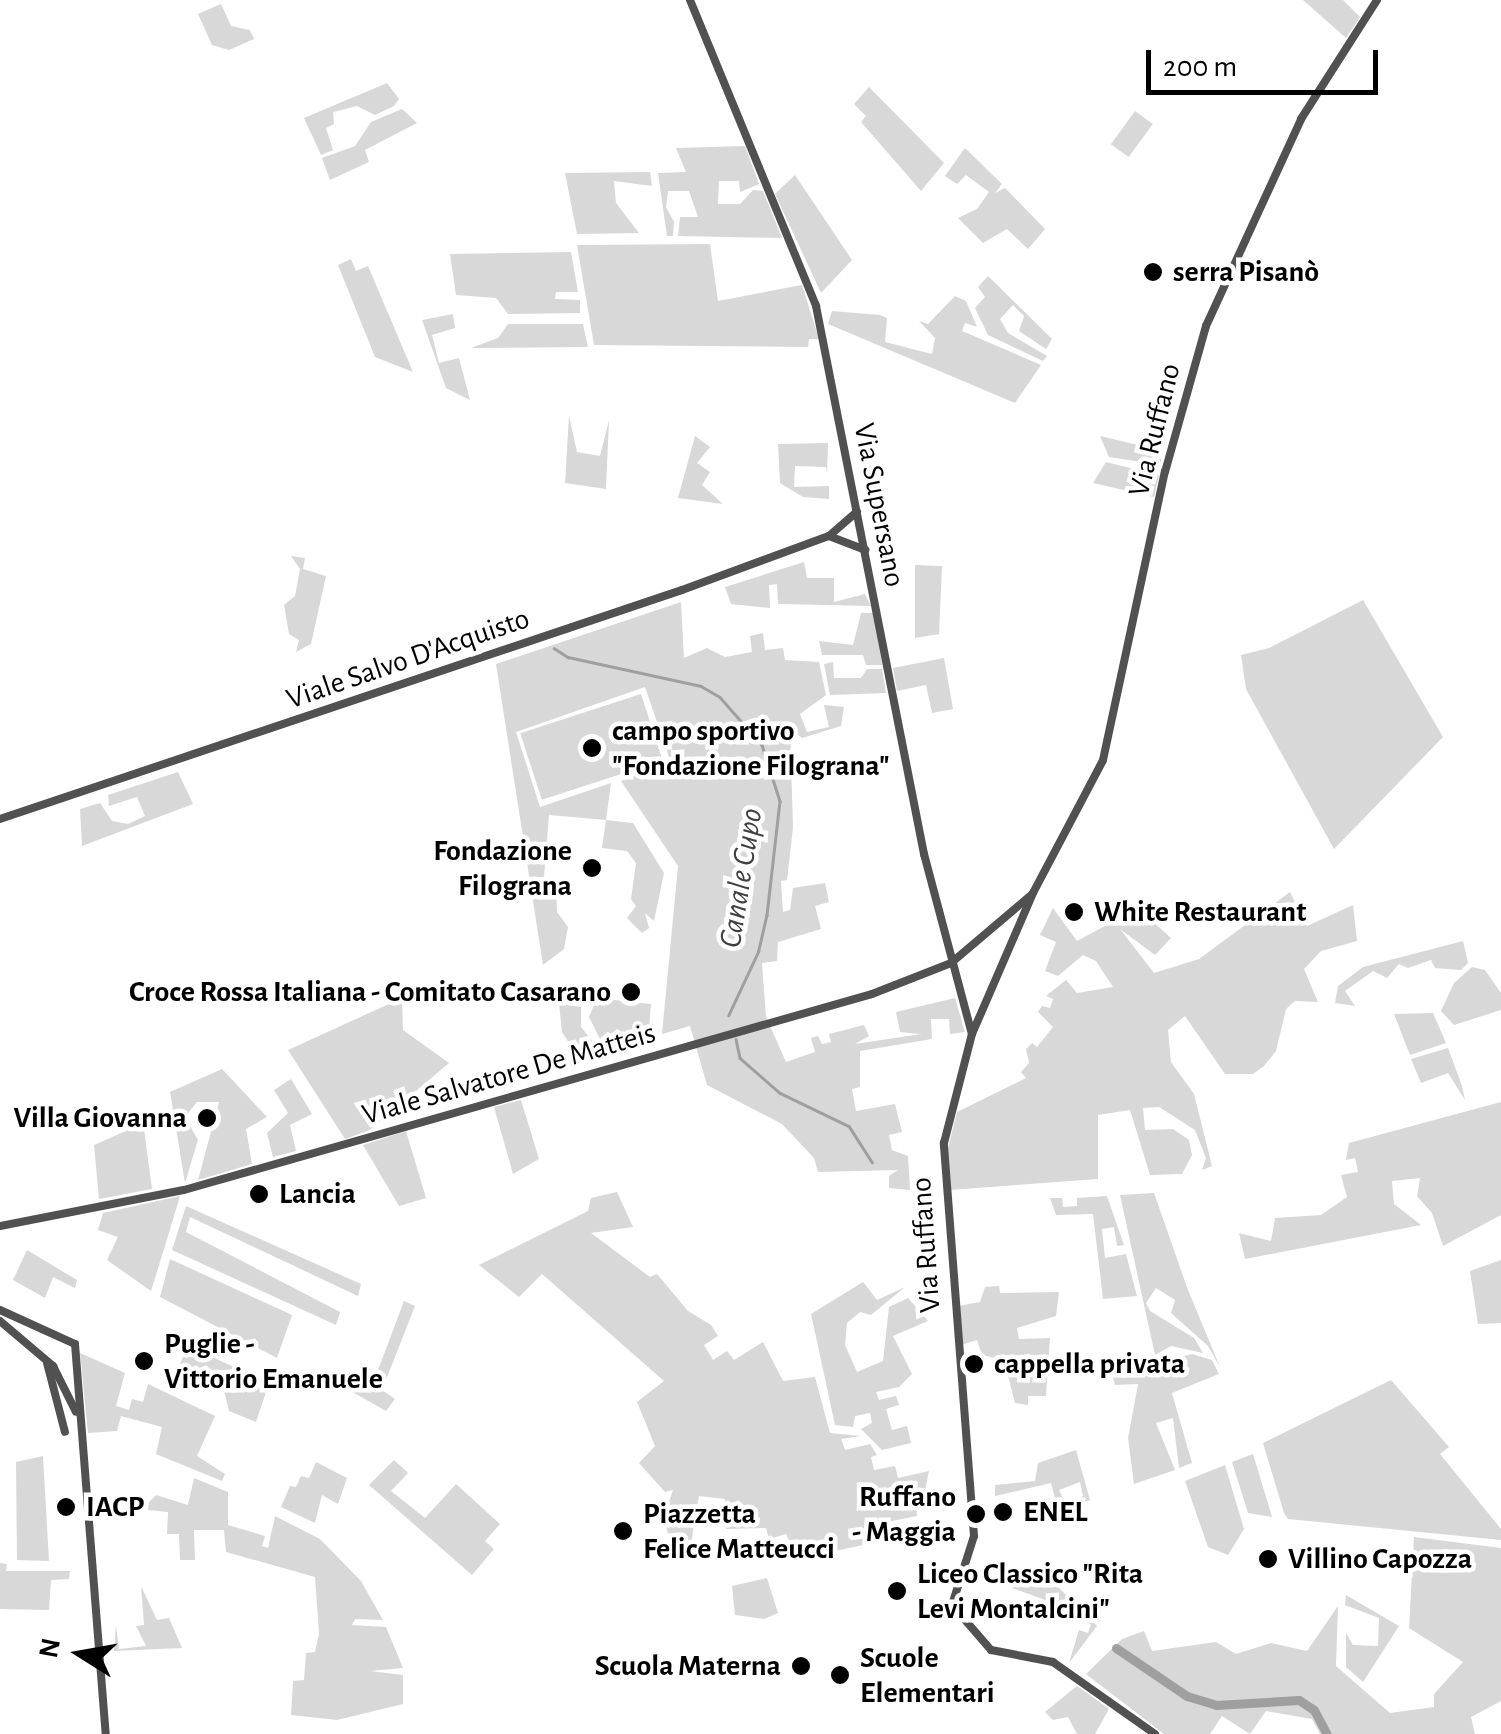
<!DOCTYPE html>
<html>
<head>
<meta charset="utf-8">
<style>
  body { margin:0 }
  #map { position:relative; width:1501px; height:1734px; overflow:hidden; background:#fff; font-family:"Alegreya Sans",sans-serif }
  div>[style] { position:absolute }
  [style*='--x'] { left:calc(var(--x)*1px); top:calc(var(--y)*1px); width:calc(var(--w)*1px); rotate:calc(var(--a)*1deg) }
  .green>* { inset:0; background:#d8d8d8; transform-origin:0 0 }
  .stream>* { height:2.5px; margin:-1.25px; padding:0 1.25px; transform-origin:1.25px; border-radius:1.25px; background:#9f9f9f }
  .canal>* { height:9px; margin:-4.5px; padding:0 4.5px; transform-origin:4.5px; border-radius:4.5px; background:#9f9f9f }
  .tertiary>* { height:8px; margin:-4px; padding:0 4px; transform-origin:4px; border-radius:4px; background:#515151 }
  .dots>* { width:28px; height:28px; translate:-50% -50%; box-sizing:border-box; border:5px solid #fff; border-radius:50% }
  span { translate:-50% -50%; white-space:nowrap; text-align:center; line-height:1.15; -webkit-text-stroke:9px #fff; paint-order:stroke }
  .poi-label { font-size:30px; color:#000; font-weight:700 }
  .left { translate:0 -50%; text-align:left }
  .right { translate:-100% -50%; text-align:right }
  .street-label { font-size:30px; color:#000 }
  .water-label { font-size:32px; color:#404040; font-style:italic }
  .north { position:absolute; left:30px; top:1604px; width:100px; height:100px; -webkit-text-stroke:8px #fff; paint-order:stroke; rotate:281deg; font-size:28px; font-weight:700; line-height:40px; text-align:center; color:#000 }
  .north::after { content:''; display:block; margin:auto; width:35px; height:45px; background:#000; clip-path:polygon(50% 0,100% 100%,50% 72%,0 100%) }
  .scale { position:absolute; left:1146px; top:50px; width:232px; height:45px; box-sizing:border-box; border:5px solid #000; border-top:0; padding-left:12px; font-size:30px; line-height:35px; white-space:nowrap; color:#000; -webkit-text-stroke:8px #fff; paint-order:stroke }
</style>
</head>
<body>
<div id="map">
  <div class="green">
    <div style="clip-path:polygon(1303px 0,1343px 0,1360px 17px,1346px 38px)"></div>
    <div style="clip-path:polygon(221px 4px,231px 26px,250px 30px,254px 39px,229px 50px,212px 45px,198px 14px)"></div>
    <div style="clip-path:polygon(387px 83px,399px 99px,394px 106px,375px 115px,357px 106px,333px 112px,334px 124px,326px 128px,333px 150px,321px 155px,304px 118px)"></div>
    <div style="clip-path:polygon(869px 87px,944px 163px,921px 191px,861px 122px,866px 116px,854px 104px)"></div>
    <div style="clip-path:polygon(402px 109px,417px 123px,365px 150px,369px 162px,330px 180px,322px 158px,355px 146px,371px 122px)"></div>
    <div style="left:1135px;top:111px;width:22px;height:41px;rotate:36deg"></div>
    <div style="clip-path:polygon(745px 146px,759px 184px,740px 192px,739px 181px,719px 181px,718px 204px,740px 204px,753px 190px,763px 191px,782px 238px,678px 236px,680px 217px,698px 217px,689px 191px,668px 191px,666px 207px,674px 222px,673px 236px,667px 236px,658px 173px,686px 172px,676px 148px)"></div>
    <div style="clip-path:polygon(965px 148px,1002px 184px,995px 193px,1005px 188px,1045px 229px,1028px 249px,1007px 229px,983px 243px,958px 218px,977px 209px,989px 192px,966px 175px,957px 184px,945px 176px)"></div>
    <div style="clip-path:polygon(650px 172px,652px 186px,614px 181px,616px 203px,639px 233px,577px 234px,565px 173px)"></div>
    <div style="clip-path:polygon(795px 175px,852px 260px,821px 293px,775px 194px)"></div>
    <div style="clip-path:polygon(710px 244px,718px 301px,802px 285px,819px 339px,809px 339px,808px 347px,594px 345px,577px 245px)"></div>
    <div style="clip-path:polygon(571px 252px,578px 292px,556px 292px,555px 299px,580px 300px,580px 313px,508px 314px,496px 298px,456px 295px,450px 254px)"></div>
    <div style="clip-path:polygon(351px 259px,356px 271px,368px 266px,413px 372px,375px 357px,338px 265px)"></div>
    <div style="clip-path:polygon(988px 276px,1052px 339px,1046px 349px,1019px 331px,1024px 316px,1013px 305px,1000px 319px,1008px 333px,1047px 356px,1043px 361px,988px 335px,975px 308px,985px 297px,978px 287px)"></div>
    <div style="clip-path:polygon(955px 296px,966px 301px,977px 327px,965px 323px,962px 331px,1041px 365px,1015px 403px,828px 324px,832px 311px,880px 315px,887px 318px,885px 342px,932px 354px,935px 338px,919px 321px,928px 324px)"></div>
    <div style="clip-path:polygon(453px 314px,455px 328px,432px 335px,439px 363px,459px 358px,470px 400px,446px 388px,422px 320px)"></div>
    <div style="clip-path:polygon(508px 324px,583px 324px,588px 347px,471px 348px,498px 338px)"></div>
    <div style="clip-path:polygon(569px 416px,577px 452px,600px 456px,609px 420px,606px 489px,565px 483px)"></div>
    <div style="clip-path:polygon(695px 436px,710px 447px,697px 463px,710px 472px,702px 485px,723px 504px,678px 498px)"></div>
    <div style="clip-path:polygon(1100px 436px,1163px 451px,1160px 465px,1109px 457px)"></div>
    <div style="clip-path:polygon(828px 443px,827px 474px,826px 467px,795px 466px,794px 487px,829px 486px,829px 499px,803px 497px,780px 483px,778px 444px)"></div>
    <div style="clip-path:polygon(1106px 462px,1159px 475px,1154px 497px,1093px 483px)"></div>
    <div style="clip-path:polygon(291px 556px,305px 558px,303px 569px,326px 576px,311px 644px,296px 652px,299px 640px,289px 634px,284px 605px,295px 596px,300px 569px)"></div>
    <div style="clip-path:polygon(804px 562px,807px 578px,834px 578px,834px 602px,865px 594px,871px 606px,778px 604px,777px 584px,769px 585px,770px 608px,731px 604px,725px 587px)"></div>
    <div style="clip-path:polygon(915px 565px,942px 566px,939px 634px,915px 638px)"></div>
    <div style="clip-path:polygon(1363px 600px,1443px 737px,1334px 849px,1246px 689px,1241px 655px,1269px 648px)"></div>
    <div style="clip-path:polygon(681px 602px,684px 658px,707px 648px,725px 657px,752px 652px,750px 636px,763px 633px,765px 650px,783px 648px,785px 660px,819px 662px,826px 695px,800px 714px,807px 732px,829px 727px,824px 705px,844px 707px,841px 726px,802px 738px,790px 728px,793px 828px,787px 880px,781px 881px,783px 912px,790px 910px,793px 888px,825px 883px,829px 902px,815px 906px,821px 929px,778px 942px,777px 961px,762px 963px,766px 1017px,786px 1062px,815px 1052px,811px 1038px,818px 1036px,822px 1044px,831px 1042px,829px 1034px,864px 1025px,869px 1036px,855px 1044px,921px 1034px,900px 1032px,896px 1012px,955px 998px,965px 1032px,950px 1034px,949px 1019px,931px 1019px,932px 1039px,860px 1051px,860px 1087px,852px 1089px,856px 1111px,895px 1104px,902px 1132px,889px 1135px,892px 1150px,908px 1156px,910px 1190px,889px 1188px,889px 1176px,898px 1170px,818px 1172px,814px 1158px,782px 1124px,707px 1085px,690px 1026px,662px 1034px,678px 866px,621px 781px,671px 763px,645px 687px,516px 732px,540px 807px,611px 783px,606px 820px,633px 823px,664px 873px,654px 921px,645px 913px,649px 928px,642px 933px,627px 918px,636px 906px,631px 899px,636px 863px,627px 851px,602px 848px,606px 820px,549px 815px,544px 877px,556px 880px,557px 912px,568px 927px,564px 949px,543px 965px,496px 664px)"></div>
    <div style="clip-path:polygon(861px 613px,874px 613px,882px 665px,866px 665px,863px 655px,822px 655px,819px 641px,853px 645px)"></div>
    <div style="clip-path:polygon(944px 658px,953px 709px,932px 713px,926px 685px,897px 691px,893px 668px)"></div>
    <div style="clip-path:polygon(833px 662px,834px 678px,861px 678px,867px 669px,882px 669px,886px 693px,830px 695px,824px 664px)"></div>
    <div style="left:641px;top:694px;width:70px;height:127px;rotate:72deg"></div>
    <div style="clip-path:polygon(178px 772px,193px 804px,82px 846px,80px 809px,100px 803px,112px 821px,128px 824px,145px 816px,137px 797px,109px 806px,108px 795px)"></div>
    <div style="clip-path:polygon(1290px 892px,1307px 926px,1353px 905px,1357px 941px,1321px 951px,1304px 969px,1318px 1002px,1295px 1001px,1286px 1009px,1276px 1051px,1264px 1066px,1253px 1074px,1225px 1074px,1185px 1016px,1168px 1030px,1171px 1062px,1194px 1094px,1212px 1166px,1202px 1170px,1206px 1158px,1195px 1130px,1159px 1107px,1143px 1108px,1145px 1130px,1173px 1129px,1189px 1140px,1192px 1155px,1182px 1174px,1150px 1175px,1130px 1110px,1098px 1115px,1098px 1179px,949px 1190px,946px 1156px,957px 1112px,1026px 1078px,1021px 1072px,1029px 1063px,1026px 1049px,1032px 1043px,1037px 1047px,1053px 1027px,1038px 1012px,1042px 1006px,1050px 1008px,1053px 999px,1046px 996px,1066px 980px,1077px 993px,1113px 987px,1096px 961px,1083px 955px,1058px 976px,1045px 971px,1056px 942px,1040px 935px,1053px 908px,1077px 941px,1138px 908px,1171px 938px,1155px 955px,1120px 929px,1154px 973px,1199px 959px)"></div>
    <div style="clip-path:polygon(1463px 941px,1468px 963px,1461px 970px,1435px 968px,1431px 960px,1408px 968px,1399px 964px,1387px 978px,1373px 971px,1345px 991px,1355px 1006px,1335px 1003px,1338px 986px,1363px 967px)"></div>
    <div style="clip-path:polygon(1472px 967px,1485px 970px,1501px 993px,1501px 1010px,1454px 1025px,1441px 1011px,1454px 983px)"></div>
    <div style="clip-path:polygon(402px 998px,403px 1030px,449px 1063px,370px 1130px,345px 1139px,288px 1050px)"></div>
    <div style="clip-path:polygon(597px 998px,651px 1004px,648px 1042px,612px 1048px,600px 1039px,589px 1017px)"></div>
    <div style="clip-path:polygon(559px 1004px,581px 1007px,581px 1027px,594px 1043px,577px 1055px,562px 1032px)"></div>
    <div style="clip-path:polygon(1433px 1013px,1446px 1043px,1410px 1055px,1394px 1014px)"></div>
    <div style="clip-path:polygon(1448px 1048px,1462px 1086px,1465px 1100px,1448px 1073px,1421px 1083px,1411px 1059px)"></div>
    <div style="clip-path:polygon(222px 1069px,267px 1117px,246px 1129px,252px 1164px,198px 1180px,219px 1102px,197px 1102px,185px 1117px,198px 1140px,185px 1183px,170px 1092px)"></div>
    <div style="clip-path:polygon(291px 1079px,312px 1114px,290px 1125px,296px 1151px,273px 1157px,267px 1133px,288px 1113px,274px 1090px)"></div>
    <div style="clip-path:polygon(521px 1100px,539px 1159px,513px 1174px,494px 1107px)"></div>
    <div style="clip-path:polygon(1501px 1102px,1501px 1215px,1443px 1246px,1432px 1213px,1417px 1196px,1420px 1178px,1392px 1181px,1394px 1204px,1421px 1225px,1245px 1259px,1239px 1233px,1271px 1241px,1275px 1218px,1321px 1215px,1347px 1197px,1341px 1175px,1358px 1172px,1355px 1158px,1346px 1160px,1349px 1143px)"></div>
    <div style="clip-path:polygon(142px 1114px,152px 1189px,99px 1199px,94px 1145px,135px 1127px,133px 1117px)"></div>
    <div style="clip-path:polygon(406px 1131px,426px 1198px,399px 1206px,363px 1145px)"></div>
    <div style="clip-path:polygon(617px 1192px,633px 1227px,591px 1233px,650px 1277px,657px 1274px,688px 1311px,711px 1325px,718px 1336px,704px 1345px,713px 1360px,727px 1351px,734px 1360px,763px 1342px,783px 1381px,815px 1377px,830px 1433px,861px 1436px,841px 1439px,845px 1450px,870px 1444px,877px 1455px,871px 1457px,874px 1470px,895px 1466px,898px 1478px,929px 1471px,925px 1491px,903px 1496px,906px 1509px,916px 1507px,917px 1516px,882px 1523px,877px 1542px,798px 1559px,786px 1534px,769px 1539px,766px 1528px,726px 1529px,725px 1499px,699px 1496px,695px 1517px,686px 1517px,694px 1523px,690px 1553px,673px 1557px,664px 1516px,673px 1490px,665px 1492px,639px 1463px,655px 1446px,637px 1402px,664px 1381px,542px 1274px,519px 1297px,479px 1265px,588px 1211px,591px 1198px)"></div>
    <div style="clip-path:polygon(1154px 1193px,1188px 1290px,1220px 1367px,1208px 1346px,1171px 1313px,1175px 1300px,1156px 1288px,1146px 1303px,1150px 1311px,1194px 1338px,1203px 1353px,1171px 1346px,1155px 1355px,1120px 1195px)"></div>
    <div style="clip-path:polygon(180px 1196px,165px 1246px,151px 1291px,107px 1260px,118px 1237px,98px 1230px,103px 1213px)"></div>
    <div style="clip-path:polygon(1107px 1196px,1124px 1245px,1117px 1246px,1114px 1227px,1102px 1229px,1105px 1258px,1126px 1254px,1137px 1296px,1103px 1299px,1093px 1214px,1056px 1215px,1050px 1198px,1062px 1198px,1063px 1207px,1077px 1206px,1077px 1198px)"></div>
    <div style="clip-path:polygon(186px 1206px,361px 1284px,358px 1296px,190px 1217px,186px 1232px,340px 1312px,336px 1325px,172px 1250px)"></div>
    <div style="clip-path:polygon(27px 1250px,77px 1280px,75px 1288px,53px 1277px,45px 1298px,13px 1280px)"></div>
    <div style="clip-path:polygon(170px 1259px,292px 1315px,277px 1358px,160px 1297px)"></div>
    <div style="clip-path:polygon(1501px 1260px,1501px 1323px,1478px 1324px,1470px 1271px)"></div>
    <div style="clip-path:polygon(863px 1282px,877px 1300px,905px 1287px,871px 1315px,860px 1312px,847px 1323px,845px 1345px,857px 1372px,883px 1361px,889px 1307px,908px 1298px,928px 1321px,893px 1336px,912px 1374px,899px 1387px,876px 1392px,879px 1400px,896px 1396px,899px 1405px,886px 1409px,892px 1430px,907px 1426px,911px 1443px,882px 1450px,861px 1429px,872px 1423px,870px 1413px,855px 1416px,853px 1427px,835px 1425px,811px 1314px)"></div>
    <div style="clip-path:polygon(999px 1286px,1000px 1293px,1059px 1292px,1056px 1316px,1017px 1328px,1019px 1339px,1050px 1338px,1046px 1396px,1028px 1396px,1028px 1405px,1015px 1403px,1004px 1360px,982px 1355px,977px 1340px,961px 1345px,958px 1306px,980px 1302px,985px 1287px)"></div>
    <div style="clip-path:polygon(404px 1301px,415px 1306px,382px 1390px,395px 1399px,386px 1411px,349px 1390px,353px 1379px,372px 1386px)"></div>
    <div style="clip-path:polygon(188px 1346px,269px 1383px,256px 1422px,229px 1411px,224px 1391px,188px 1374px,181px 1387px,172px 1382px)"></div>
    <div style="clip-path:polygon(80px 1353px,125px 1373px,116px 1406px,129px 1410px,132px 1399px,143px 1402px,148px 1384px,215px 1416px,197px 1456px,225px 1474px,222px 1481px,156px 1454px,162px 1427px,121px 1416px,117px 1431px,88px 1433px)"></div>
    <div style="clip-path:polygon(1192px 1354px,1212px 1360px,1219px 1374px,1172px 1393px,1192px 1463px,1179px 1468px,1173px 1418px,1156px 1423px,1175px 1470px,1134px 1484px,1128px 1438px,1138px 1384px,1115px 1385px,1112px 1374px)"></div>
    <div style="clip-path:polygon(1391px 1380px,1449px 1447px,1440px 1454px,1501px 1529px,1501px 1540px,1288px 1519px,1284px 1513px,1263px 1443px)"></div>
    <div style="clip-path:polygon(1076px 1450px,1090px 1500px,1071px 1507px,1083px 1496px,1080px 1482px,1059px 1490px,1067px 1508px,1058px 1511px,1051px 1483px,995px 1496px,995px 1485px,1035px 1481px,1038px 1463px)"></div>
    <div style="clip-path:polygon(1253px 1454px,1272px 1517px,1248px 1513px,1232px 1462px)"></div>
    <div style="clip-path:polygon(43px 1456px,49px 1561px,17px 1560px,16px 1462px)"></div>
    <div style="clip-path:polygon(394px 1460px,408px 1473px,391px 1491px,425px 1518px,456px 1484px,500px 1524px,485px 1541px,494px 1549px,472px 1575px,369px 1485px)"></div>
    <div style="clip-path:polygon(316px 1462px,347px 1478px,338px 1504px,322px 1495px,315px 1523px,281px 1507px,290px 1486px,296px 1487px,301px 1476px,309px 1478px)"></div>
    <div style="clip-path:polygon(1225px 1465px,1244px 1529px,1228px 1555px,1208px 1547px,1185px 1481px)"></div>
    <div style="clip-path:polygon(194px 1478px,228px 1492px,228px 1525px,265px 1536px,262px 1546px,268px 1548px,275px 1516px,320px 1539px,361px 1581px,383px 1620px,355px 1619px,352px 1625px,386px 1627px,403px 1668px,370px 1671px,403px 1675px,403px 1704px,337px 1720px,291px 1715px,293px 1681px,304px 1680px,306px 1653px,315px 1652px,319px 1634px,315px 1577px,226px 1552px,224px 1530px,194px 1530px,195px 1560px,180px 1560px,179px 1534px,167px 1534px,168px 1512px,148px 1510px,149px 1502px,156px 1495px,188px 1505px)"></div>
    <div style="clip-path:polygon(1414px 1537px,1501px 1548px,1501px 1701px,1471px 1717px,1475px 1734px,1320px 1734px,1312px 1719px,1266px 1711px,1250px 1734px,1222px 1716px,1210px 1734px,1164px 1734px,1086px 1674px,1122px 1639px,1144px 1631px,1152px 1651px,1216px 1642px,1236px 1654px,1271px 1643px,1307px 1651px,1338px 1606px,1336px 1666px,1390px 1713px,1434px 1707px,1434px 1694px,1463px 1662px,1409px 1628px)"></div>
    <div style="clip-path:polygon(0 1563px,7px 1564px,6px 1571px,70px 1571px,69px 1579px,51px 1580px,49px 1610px,0 1609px)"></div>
    <div style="clip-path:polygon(1048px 1577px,1097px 1626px,1069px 1663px,1079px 1630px,1088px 1633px,1091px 1625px,1069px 1609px,1007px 1586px)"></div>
    <div style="clip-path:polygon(767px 1578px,778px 1613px,764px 1619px,735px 1615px,732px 1586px)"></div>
    <div style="clip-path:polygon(141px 1586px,157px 1620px,169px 1618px,182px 1648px,114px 1651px,116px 1625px,119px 1649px,146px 1646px,136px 1626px,144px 1625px)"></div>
    <div style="clip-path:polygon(1346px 1595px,1399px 1626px,1363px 1682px,1346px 1667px,1346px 1633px,1353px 1645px,1378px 1646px,1379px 1618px,1345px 1605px)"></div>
    <div style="clip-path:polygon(1077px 1686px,1109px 1709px,1095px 1734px,1077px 1734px,1068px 1717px,1053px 1720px,1045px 1712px)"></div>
  </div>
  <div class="stream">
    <div style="--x:554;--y:648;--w:17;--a:33"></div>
    <div style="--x:568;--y:657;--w:136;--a:12.3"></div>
    <div style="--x:701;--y:686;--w:22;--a:30"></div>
    <div style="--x:720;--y:697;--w:64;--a:48.8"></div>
    <div style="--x:762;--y:745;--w:59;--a:72.2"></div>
    <div style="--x:780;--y:801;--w:115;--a:96.5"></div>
    <div style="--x:767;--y:915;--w:37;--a:103"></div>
    <div style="--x:759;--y:951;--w:71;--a:115.1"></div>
    <div style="--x:736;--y:1039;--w:19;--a:78"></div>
    <div style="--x:740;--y:1058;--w:53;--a:41.2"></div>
    <div style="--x:780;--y:1093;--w:76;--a:25.6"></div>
    <div style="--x:849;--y:1126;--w:43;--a:57.4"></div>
  </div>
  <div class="canal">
    <div style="--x:1116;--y:1648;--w:86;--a:34.1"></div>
    <div style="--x:1187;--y:1696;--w:30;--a:17"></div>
    <div style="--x:1216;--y:1705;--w:83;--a:-3.4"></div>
    <div style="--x:1299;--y:1700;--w:18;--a:34"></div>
    <div style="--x:1314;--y:1710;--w:27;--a:62"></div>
  </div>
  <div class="tertiary">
    <div style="--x:690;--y:0;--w:331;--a:67.6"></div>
    <div style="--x:816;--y:306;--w:559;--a:78.85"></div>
    <div style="--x:924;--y:854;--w:186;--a:75.1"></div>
    <div style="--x:829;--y:536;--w:39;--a:21"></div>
    <div style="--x:0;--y:819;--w:719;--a:-18.56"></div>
    <div style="--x:682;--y:590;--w:157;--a:-20.2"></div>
    <div style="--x:829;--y:536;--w:37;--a:-41"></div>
    <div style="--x:0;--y:1226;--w:187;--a:-11.1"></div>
    <div style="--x:184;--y:1190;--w:715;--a:-15.9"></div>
    <div style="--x:872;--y:994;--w:85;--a:-21.4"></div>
    <div style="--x:951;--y:963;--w:104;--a:-40.3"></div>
    <div style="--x:0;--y:1310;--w:82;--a:24.4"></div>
    <div style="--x:75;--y:1344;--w:391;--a:85.5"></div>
    <div style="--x:0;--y:1321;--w:70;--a:40.3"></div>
    <div style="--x:53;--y:1366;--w:51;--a:63.4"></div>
    <div style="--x:47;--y:1363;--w:71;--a:75.4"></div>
    <div style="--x:1155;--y:1734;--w:125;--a:-144.8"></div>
    <div style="--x:1053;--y:1662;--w:63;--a:-169"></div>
    <div style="--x:991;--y:1650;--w:60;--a:-130.9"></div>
    <div style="--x:952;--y:1605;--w:72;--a:-72.3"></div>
    <div style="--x:974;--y:1536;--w:394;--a:-94.4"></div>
    <div style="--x:944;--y:1143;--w:113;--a:-75.6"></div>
    <div style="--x:972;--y:1034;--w:154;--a:-66.6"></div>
    <div style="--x:1033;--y:893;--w:150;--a:-62.2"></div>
    <div style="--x:1103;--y:760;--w:295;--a:-77.9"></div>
    <div style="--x:1165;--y:472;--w:152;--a:-74.3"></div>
    <div style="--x:1206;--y:326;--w:228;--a:-65.3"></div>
    <div style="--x:1301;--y:119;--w:141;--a:-57.4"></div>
  </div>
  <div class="dots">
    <div style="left:1153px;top:272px;background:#000"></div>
    <div style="left:592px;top:748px;background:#000"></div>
    <div style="left:592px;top:868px;background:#000"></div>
    <div style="left:1074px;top:912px;background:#000"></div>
    <div style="left:631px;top:992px;background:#000"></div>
    <div style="left:207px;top:1118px;background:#000"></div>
    <div style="left:259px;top:1194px;background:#000"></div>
    <div style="left:144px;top:1361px;background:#000"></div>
    <div style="left:974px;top:1364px;background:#000"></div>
    <div style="left:66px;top:1507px;background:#000"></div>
    <div style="left:1003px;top:1512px;background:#000"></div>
    <div style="left:976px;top:1514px;background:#000"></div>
    <div style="left:623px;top:1531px;background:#000"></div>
    <div style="left:1268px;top:1559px;background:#000"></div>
    <div style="left:897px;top:1591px;background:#000"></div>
    <div style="left:801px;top:1666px;background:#000"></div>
    <div style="left:840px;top:1675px;background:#000"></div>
  </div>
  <div class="poi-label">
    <span class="left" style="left:1173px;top:272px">serra Pisanò</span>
    <span class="left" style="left:612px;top:748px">campo sportivo<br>"Fondazione Filograna"</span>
    <span class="right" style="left:572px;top:868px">Fondazione<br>Filograna</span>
    <span class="left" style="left:1094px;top:912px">White Restaurant</span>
    <span class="right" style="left:611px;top:992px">Croce Rossa Italiana - Comitato Casarano</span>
    <span class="right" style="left:187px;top:1118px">Villa Giovanna</span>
    <span class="left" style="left:279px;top:1194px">Lancia</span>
    <span class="left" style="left:164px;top:1361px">Puglie -<br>Vittorio Emanuele</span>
    <span class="left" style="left:994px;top:1364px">cappella privata</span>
    <span class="right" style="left:956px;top:1514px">Ruffano<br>- Maggia</span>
    <span class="left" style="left:86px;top:1507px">IACP</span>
    <span class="left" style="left:1023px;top:1512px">ENEL</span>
    <span class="left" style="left:643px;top:1531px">Piazzetta<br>Felice Matteucci</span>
    <span class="left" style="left:1288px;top:1559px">Villino Capozza</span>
    <span class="left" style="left:917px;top:1591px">Liceo Classico "Rita<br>Levi Montalcini"</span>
    <span class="left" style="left:860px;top:1675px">Scuole<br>Elementari</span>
    <span class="right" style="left:781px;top:1666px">Scuola Materna</span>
  </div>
  <div class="street-label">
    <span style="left:1155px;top:430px;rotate:-76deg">Via Ruffano</span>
    <span style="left:879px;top:505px;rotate:79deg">Via Supersano</span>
    <span style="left:408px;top:659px;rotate:-19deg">Viale Salvo D'Acquisto</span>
    <span style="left:509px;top:1074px;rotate:-16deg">Viale Salvatore De Matteis</span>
    <span style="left:926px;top:1245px;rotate:-94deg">Via Ruffano</span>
  </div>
  <div class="water-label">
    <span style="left:741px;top:878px;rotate:-81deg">Canale Cupo</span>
  </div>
  <div class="north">N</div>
  <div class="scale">200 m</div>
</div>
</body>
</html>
